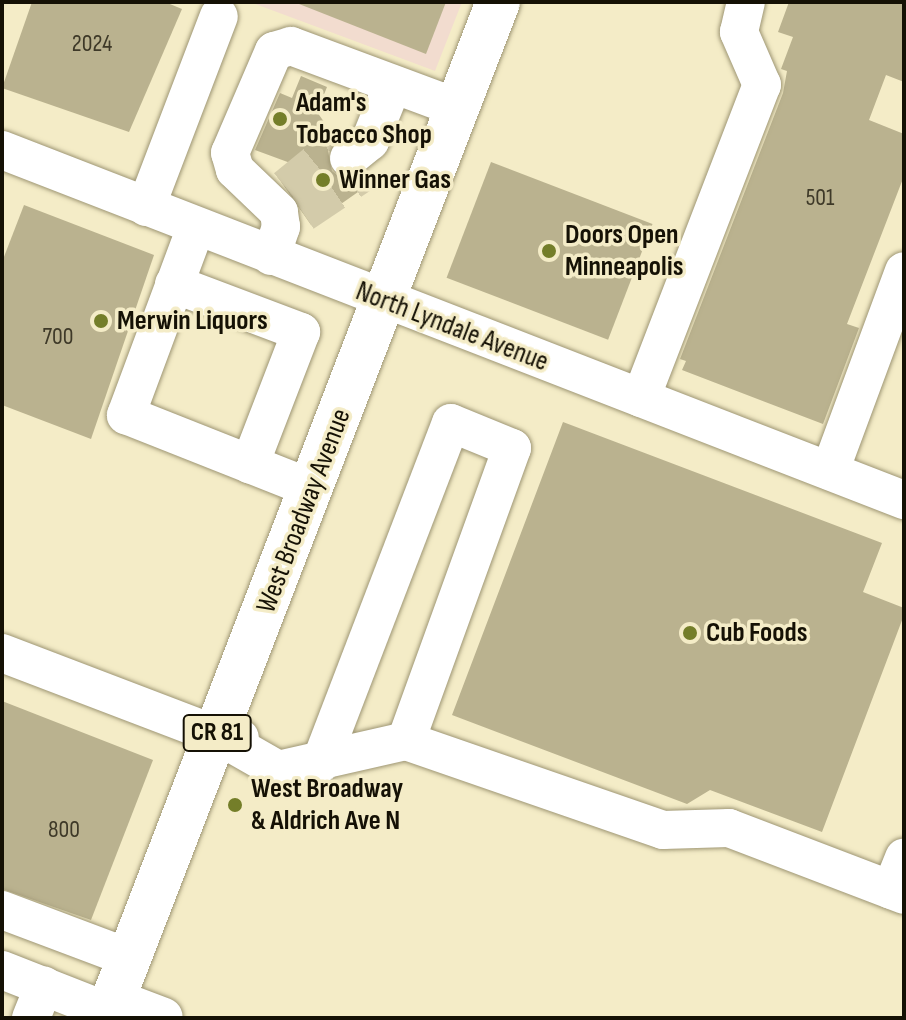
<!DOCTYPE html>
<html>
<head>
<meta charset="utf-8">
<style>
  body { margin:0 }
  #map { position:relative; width:906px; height:1020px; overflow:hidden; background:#f4ecc7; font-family:"Sofia Sans Condensed",sans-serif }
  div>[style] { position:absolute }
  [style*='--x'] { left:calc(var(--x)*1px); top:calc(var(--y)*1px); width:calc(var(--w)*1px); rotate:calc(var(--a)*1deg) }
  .industrial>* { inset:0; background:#f2dccf }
  .building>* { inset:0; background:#bab28f; transform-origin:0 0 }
  .minor-tunnel>* { height:38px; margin-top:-19px; transform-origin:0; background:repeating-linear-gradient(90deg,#d3cbaa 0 38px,transparent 0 57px) }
  .roads { filter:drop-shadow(0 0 2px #9e9674) drop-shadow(0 0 2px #9e9674) }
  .minor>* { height:38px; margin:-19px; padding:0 19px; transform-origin:19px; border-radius:19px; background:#fff }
  .major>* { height:44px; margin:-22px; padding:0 22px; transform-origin:22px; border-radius:22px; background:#fff }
  .dots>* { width:22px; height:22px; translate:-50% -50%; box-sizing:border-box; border:4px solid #f4ecc7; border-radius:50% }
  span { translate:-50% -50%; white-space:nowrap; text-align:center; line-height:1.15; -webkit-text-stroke:7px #f4ecc7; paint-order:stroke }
  .number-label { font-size:24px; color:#3e3928 }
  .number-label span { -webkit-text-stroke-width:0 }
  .shield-label span { padding:2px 6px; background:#f4ecc7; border:2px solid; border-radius:6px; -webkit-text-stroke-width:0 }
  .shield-label { font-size:26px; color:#151105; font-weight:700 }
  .poi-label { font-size:28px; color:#151105; font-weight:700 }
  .left { translate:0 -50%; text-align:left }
  .street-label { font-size:28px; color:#151105 }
  .frame { position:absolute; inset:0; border:4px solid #151105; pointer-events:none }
</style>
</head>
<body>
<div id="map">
  <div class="industrial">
    <div style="clip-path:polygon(250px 2px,462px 2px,435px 71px)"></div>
  </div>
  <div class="building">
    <div style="clip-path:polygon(32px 2px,165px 2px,182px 9px,129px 132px,2px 88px)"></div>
    <div style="clip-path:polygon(294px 2px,446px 2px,426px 54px)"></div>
    <div style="clip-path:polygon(789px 2px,904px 2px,904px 82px,886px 75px,869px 120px,904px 134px,904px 176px,847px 324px,859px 328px,823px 424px,682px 370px,686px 361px,680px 359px,783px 93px,787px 71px,781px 69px,793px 37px,778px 32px)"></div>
    <div style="clip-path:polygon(301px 76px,327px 87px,317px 112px,337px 140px,328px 151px,332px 171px,342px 179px,362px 176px,368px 185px,311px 225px,277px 176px,293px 164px,255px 150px,280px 93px,292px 98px)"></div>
    <div style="left:491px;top:162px;width:173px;height:124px;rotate:21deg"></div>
    <div style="clip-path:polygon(24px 205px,154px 255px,91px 439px,2px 405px,2px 262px)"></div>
    <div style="clip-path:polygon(563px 422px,882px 543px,863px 592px,904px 608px,904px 615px,822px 832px,710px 790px,687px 804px,452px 715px)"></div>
    <div style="clip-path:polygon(2px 701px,153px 760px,91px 920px,2px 889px)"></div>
  </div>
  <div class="minor-tunnel">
    <div style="--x:286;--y:188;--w:70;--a:-39.2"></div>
    <div style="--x:303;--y:213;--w:70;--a:-33.9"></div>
  </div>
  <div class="roads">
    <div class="minor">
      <div style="--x:2;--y:150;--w:968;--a:21.21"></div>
      <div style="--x:349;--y:158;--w:27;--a:-39"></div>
      <div style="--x:370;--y:141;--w:61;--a:-68"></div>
      <div style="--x:146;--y:207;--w:204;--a:-69.1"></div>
      <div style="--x:196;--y:227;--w:201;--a:110.4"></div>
      <div style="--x:126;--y:415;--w:201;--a:21.6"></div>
      <div style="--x:271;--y:256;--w:31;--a:-71"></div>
      <div style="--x:281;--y:227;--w:15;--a:-98"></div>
      <div style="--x:279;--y:212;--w:61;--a:-136.3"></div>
      <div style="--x:235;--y:170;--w:18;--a:-106"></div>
      <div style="--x:230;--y:153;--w:111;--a:-66.7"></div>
      <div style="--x:274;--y:51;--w:18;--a:-16"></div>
      <div style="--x:291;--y:46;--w:178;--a:20.4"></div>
      <div style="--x:174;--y:284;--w:136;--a:20.7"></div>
      <div style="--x:301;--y:332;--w:142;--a:111.1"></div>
      <div style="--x:641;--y:398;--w:336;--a:-68.9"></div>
      <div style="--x:762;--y:85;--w:58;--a:-113.5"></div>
      <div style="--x:739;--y:32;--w:31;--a:-77"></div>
      <div style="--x:830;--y:471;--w:213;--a:-69.7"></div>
      <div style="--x:2;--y:653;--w:230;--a:20.9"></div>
      <div style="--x:217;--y:735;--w:23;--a:7"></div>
      <div style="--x:217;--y:735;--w:70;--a:29.8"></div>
      <div style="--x:278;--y:770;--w:131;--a:-12.8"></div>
      <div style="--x:406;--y:741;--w:272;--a:19.1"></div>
      <div style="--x:663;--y:830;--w:66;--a:-1.7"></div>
      <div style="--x:729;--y:828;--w:187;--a:20.9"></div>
      <div style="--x:320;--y:764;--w:365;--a:-69"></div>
      <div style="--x:451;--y:423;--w:66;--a:22.3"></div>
      <div style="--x:512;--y:448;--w:312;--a:109.9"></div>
      <div style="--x:891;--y:890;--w:35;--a:-68"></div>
      <div style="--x:2;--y:910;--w:137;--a:20.6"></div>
      <div style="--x:2;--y:970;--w:115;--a:21.4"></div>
      <div style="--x:114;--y:998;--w:53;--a:20.8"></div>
      <div style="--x:31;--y:1018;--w:35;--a:-68"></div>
    </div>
    <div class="major">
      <div style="--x:106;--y:1018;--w:1089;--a:-68.9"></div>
    </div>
  </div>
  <div class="dots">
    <div style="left:280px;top:119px;background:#747e29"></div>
    <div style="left:323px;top:180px;background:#747e29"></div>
    <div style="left:549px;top:251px;background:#747e29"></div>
    <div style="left:101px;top:321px;background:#747e29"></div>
    <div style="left:690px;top:633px;background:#747e29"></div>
    <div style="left:235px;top:805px;background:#747e29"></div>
  </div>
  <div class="number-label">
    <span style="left:92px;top:44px">2024</span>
    <span style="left:820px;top:198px">501</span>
    <span style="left:58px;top:337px">700</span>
    <span style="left:64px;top:830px">800</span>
  </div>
  <div class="shield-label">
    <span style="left:217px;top:733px">CR 81</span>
  </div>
  <div class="poi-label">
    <span class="left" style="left:296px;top:119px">Adam's<br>Tobacco Shop</span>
    <span class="left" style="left:339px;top:180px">Winner Gas</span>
    <span class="left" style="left:565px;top:251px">Doors Open<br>Minneapolis</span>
    <span class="left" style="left:117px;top:321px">Merwin Liquors</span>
    <span class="left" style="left:706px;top:633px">Cub Foods</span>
    <span class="left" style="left:251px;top:805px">West Broadway<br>&amp; Aldrich Ave N</span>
  </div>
  <div class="street-label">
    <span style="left:452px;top:327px;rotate:21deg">North Lyndale Avenue</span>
    <span style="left:304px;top:511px;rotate:-69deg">West Broadway Avenue</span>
  </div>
  <div class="frame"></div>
</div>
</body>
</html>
